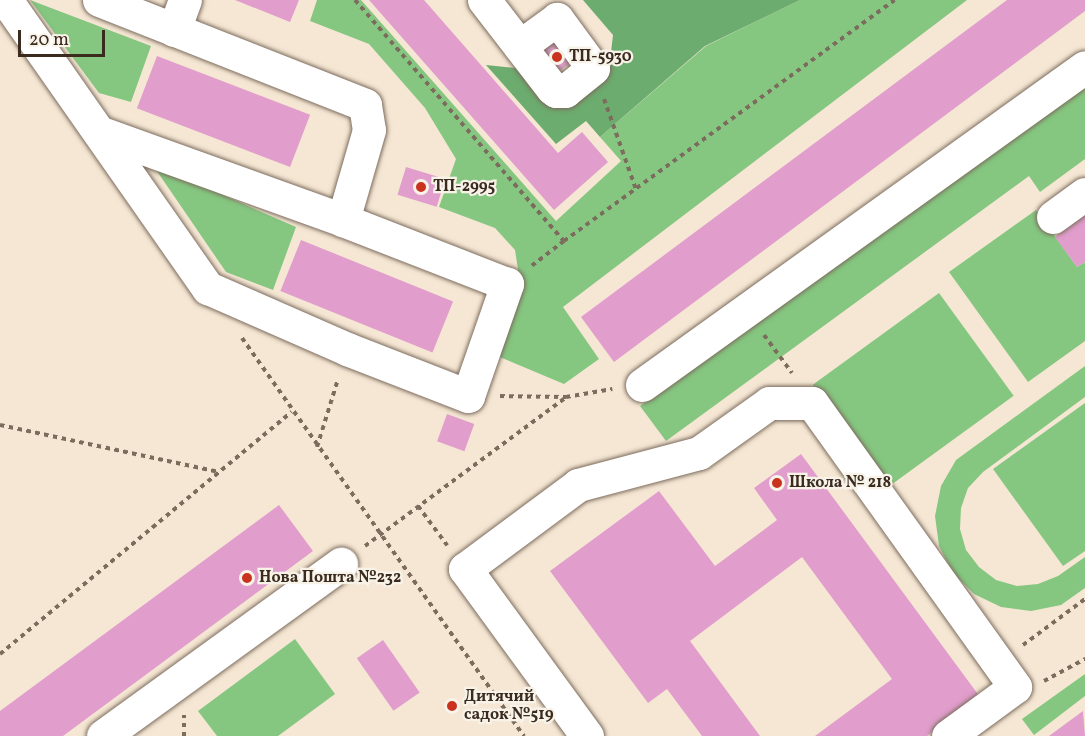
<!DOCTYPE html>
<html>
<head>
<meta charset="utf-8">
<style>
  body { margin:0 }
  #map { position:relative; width:1085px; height:736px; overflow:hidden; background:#f6e7d4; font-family:Vollkorn,serif }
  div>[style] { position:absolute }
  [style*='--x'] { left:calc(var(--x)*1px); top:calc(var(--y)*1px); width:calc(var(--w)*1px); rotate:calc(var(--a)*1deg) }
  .green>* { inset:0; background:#85c780; transform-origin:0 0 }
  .forest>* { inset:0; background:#6cac6e }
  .building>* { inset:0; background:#e19dcc; transform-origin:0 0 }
  .path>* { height:4px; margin-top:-2px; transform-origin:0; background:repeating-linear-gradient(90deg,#7c6c5e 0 4.5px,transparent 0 9px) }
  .roads { filter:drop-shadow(0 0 2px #7c6c5e) drop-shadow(0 0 2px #7c6c5e) }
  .minor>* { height:33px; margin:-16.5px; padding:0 16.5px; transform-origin:16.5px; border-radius:16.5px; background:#fff }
  .dots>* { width:16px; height:16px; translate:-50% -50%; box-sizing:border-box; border:3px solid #f7f3e8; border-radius:50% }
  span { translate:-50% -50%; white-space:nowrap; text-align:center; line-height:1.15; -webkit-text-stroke:4.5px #f7f3e8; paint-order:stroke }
  .poi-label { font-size:16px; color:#3b2a1e; font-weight:700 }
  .left { translate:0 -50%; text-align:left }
  .scale { position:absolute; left:18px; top:30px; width:87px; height:27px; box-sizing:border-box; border:3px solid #3b2a1e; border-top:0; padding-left:8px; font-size:18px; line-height:21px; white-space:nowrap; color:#3b2a1e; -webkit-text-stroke:4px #f7f3e8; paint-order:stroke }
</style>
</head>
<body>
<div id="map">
  <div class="green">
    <div style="clip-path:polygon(30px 0,151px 46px,131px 102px,99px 93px)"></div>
    <div style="clip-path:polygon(317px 0,361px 0,556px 221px,621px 161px,600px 137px,706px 46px,800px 0,967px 0,563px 307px,599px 359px,564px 384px,495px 355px,519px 276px,515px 250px,495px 228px,439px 207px,456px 159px,425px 108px,369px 44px,310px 21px)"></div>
    <div style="clip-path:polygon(1085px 81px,1085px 159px,1040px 192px,1029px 176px,666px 441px,640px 406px)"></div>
    <div style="clip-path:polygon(152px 164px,296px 227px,273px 290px,226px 272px)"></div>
    <div style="clip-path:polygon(1036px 210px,1077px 267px,1085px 262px,1085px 341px,1028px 382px,949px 272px)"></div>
    <div style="left:939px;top:293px;width:127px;height:156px;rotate:54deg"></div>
    <div style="clip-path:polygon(1085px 366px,1085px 397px,983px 472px,968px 488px,961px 508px,960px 529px,966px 550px,979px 567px,996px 580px,1017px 586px,1038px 584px,1058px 576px,1085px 557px,1085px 588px,1061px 605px,1031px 611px,1001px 607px,974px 594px,953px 573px,939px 546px,935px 516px,941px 486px,956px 460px)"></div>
    <div style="clip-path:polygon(1085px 403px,1085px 551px,1063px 566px,993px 469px)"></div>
    <div style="clip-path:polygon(295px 639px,335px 694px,278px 736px,217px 736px,198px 711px)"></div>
    <div style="clip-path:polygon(1085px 674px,1085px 696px,1034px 735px,1022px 719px)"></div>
  </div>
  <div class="forest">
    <div style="clip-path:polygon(583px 0,800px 0,705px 46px,600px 137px,586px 121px,556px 144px,486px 65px,516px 68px,562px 105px,609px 69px,613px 35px)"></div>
  </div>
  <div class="building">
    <div style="clip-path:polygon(235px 0,299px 0,290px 22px)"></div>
    <div style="clip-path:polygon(369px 0,424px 0,558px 153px,582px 132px,608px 162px,554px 210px)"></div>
    <div style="clip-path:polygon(1007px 0,1085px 0,1085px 11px,614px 362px,581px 317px)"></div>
    <div style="left:563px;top:35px;width:27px;height:36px;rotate:54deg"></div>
    <div style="left:157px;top:56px;width:164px;height:56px;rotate:21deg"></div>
    <div style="left:406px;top:167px;width:41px;height:29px;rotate:17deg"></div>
    <div style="clip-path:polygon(1085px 215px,1085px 262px,1077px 267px,1055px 237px)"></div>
    <div style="left:301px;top:240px;width:164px;height:55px;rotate:22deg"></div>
    <div style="left:447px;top:414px;width:29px;height:29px;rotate:20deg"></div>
    <div style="clip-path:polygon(801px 454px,980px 697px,927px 736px,815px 736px,892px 679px,802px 557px,690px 641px,760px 736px,702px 736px,667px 689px,648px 703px,550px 571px,659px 491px,715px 566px,777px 520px,754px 488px)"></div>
    <div style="clip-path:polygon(279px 505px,313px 551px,63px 736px,0 736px,0 711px)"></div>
    <div style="left:383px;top:640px;width:64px;height:32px;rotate:55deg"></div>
    <div style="clip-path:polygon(1083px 711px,1085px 736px,1049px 736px)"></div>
  </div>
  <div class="path">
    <div style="--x:355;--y:0;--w:319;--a:49.1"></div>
    <div style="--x:564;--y:241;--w:43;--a:142.6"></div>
    <div style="--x:604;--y:99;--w:99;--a:70.5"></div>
    <div style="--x:564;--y:241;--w:409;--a:-36.1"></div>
    <div style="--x:764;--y:335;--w:47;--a:53.6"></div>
    <div style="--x:242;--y:338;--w:488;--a:54.7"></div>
    <div style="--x:500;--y:396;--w:66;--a:0.9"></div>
    <div style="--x:566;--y:397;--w:47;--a:-9.9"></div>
    <div style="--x:0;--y:425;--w:224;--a:12.1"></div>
    <div style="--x:317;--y:447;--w:71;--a:-72.8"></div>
    <div style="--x:418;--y:506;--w:49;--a:53.4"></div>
    <div style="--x:365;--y:546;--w:250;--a:-36.5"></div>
    <div style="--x:1023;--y:645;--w:77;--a:-36.6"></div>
    <div style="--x:0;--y:654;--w:379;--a:-39.7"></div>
    <div style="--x:1044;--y:681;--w:47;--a:-28.2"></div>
    <div style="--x:184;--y:736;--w:21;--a:-90"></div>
  </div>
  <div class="roads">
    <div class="minor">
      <div style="--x:6;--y:0;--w:352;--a:55"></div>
      <div style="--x:208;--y:288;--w:152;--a:23.7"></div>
      <div style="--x:347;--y:349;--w:130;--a:21.2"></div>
      <div style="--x:468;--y:396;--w:119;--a:-70.8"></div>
      <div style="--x:507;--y:284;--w:176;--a:-158.7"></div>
      <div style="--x:343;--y:220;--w:256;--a:-160.2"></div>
      <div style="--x:99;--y:0;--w:286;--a:21.5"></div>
      <div style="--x:365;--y:105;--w:25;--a:81"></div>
      <div style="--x:369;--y:130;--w:94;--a:106.1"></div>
      <div style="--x:484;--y:0;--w:111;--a:52.3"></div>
      <div style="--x:552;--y:88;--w:5;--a:37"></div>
      <div style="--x:556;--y:91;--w:9;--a:0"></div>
      <div style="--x:565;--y:91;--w:36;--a:-39"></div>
      <div style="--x:593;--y:68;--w:61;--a:-126.3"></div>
      <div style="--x:557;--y:19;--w:46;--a:143.9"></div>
      <div style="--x:174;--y:30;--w:32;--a:-70"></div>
      <div style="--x:1053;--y:217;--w:39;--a:-36"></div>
      <div style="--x:642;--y:385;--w:545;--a:-35.67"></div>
      <div style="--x:103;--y:736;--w:294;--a:-35.9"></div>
      <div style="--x:587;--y:736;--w:207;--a:-126.1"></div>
      <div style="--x:465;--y:569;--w:141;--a:-36.6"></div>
      <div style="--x:578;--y:485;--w:125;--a:-14.8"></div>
      <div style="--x:699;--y:453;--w:86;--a:-35.5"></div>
      <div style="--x:769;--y:403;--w:43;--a:0"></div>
      <div style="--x:812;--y:403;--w:349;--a:54.4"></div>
      <div style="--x:1015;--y:687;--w:83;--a:143.8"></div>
    </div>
  </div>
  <div class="dots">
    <div style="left:557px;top:57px;background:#c8321e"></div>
    <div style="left:421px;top:187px;background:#c8321e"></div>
    <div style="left:777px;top:483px;background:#c8321e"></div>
    <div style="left:247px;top:578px;background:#c8321e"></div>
    <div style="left:452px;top:706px;background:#c8321e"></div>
  </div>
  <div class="poi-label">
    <span class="left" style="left:569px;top:57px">ТП-5930</span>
    <span class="left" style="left:433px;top:187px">ТП-2995</span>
    <span class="left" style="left:789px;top:483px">Школа № 218</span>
    <span class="left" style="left:259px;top:578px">Нова Пошта №232</span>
    <span class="left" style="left:464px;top:706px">Дитячий<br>садок №519</span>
  </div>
  <div class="scale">20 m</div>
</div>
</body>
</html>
